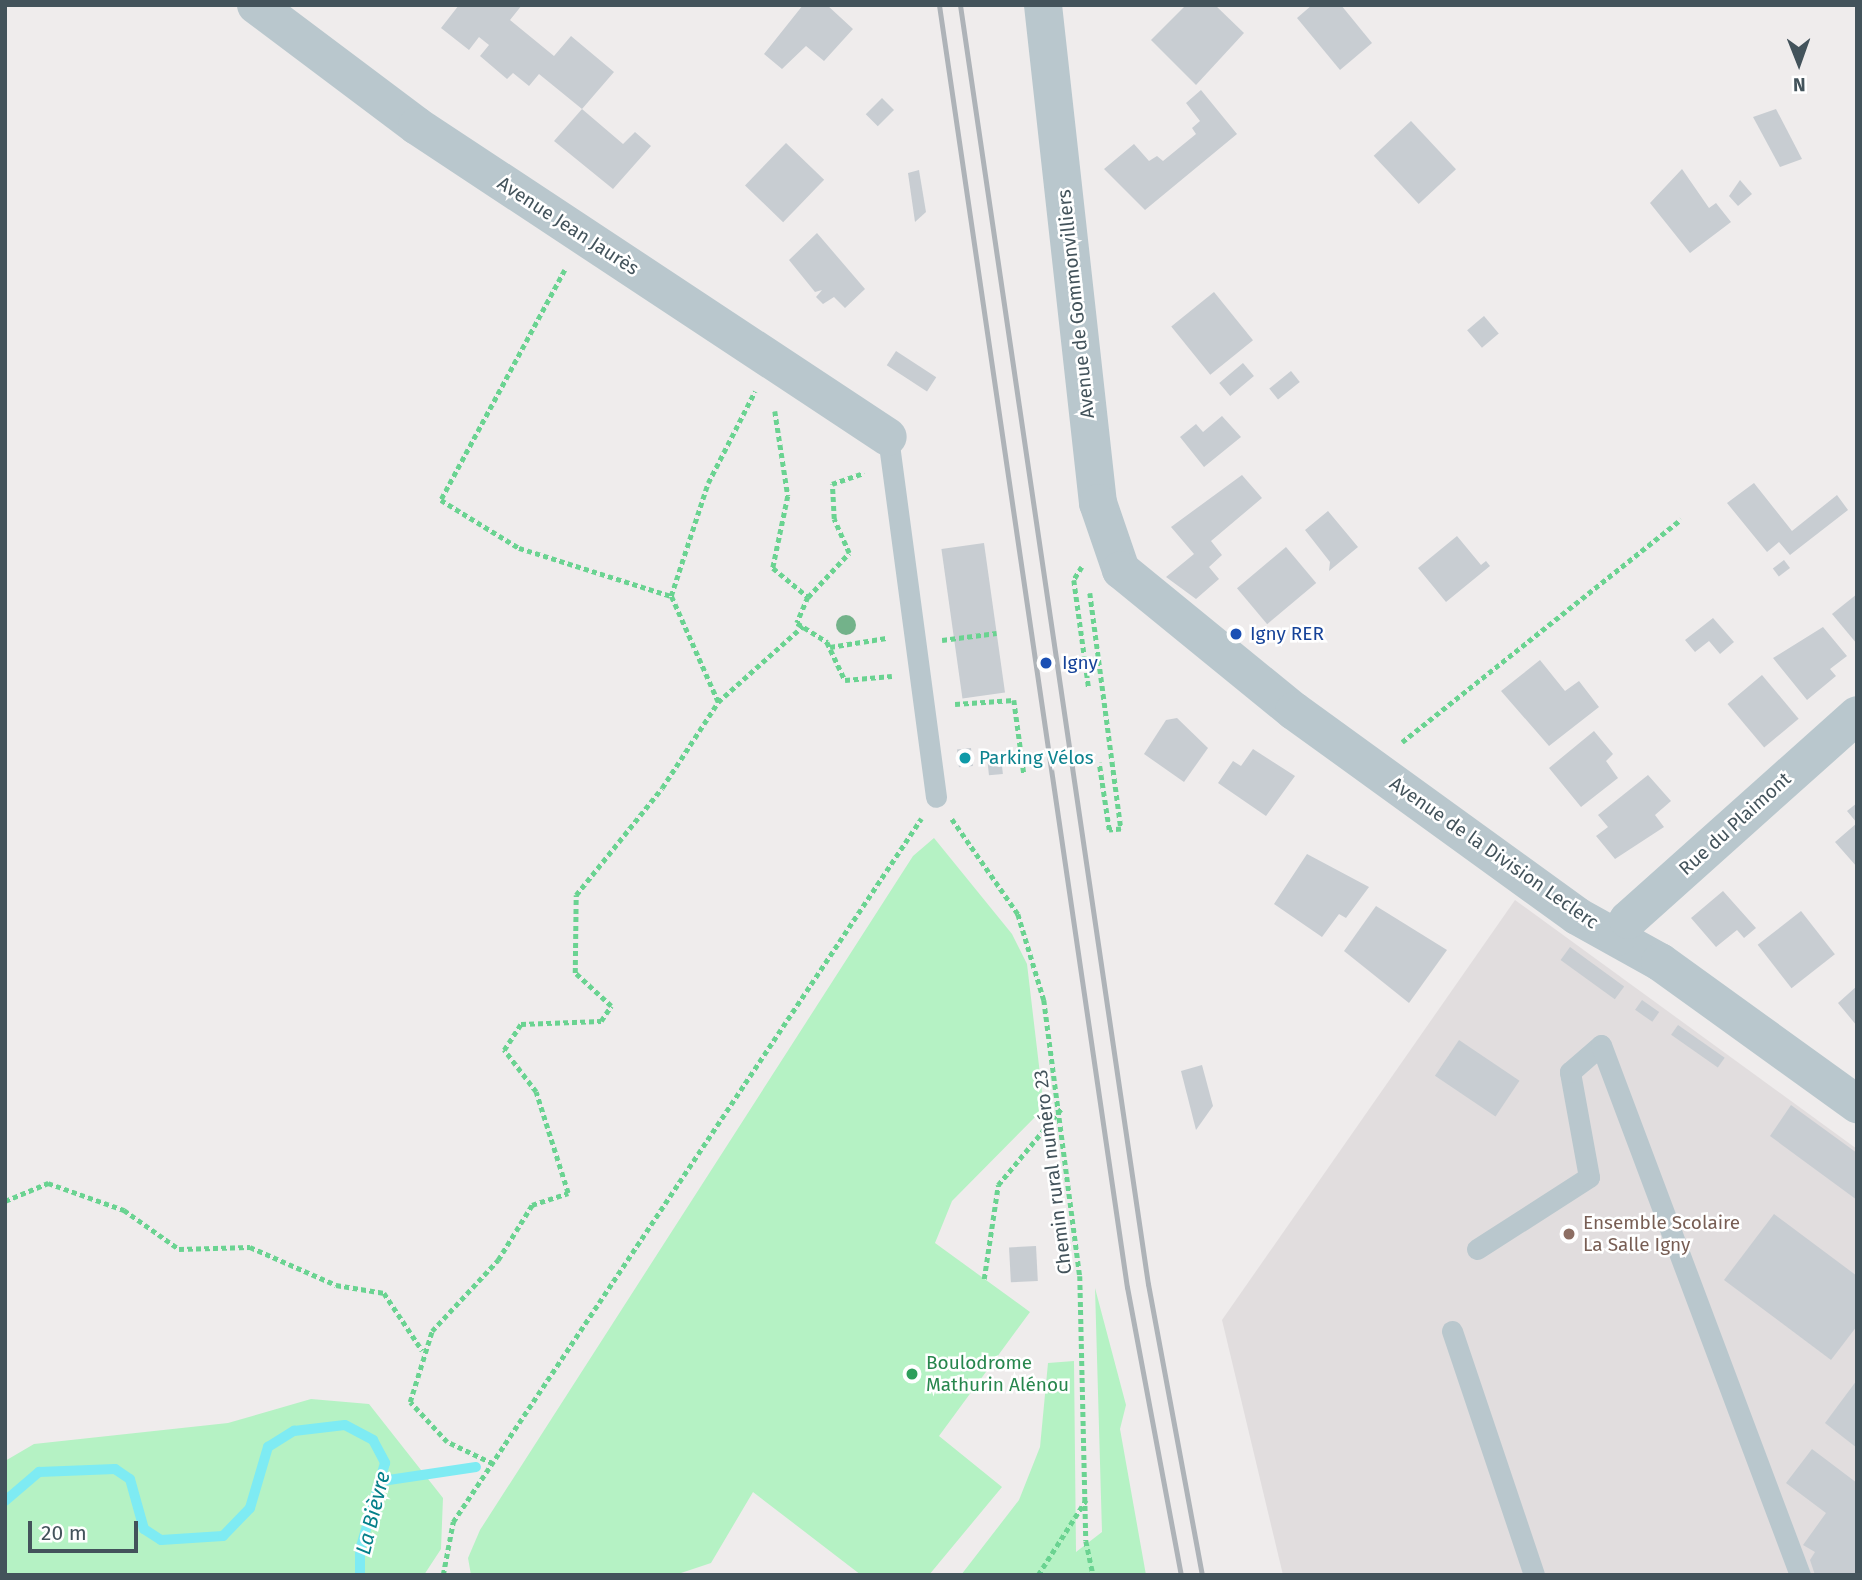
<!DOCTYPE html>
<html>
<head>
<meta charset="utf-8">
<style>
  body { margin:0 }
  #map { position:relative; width:1862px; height:1580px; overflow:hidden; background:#efecec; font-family:"Fira Sans",sans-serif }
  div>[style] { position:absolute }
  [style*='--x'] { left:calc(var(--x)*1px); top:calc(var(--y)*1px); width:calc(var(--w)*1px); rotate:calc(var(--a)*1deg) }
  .education>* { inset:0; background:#e1ddde }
  .green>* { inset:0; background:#b5f2c4 }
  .stream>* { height:10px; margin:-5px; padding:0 5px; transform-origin:5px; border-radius:5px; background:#7eebf3 }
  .building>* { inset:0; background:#c8cdd2; transform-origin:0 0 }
  .path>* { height:4.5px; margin-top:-2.25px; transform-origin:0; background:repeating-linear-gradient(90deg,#6ad391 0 5px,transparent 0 8.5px) }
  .lane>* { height:21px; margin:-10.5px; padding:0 10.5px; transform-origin:10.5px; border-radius:10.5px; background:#b9c7cd }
  .street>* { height:38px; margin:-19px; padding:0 19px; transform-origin:19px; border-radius:19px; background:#b9c7cd }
  .rail>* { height:5px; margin:-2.5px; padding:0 2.5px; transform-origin:2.5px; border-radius:2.5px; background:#aeb3b8 }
  .trees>* { width:20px; height:20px; margin:-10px; border-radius:50%; background:#73b28a }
  .dots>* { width:19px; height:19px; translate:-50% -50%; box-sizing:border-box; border:4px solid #fff; border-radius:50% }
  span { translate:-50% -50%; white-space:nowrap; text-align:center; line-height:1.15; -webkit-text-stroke:5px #fff; paint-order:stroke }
  .street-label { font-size:19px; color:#43535b }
  .transit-label { font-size:19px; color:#164399 }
  .left { translate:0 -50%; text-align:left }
  .culture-label { font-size:19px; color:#0d838f }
  .education-label { font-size:19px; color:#785e54 }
  .leisure-label { font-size:19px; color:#27864d }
  .water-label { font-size:21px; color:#047f89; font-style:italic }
  .frame { position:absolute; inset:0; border:7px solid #43535b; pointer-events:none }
  .north { position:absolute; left:1764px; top:28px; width:70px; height:70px; -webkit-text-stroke:5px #fff; paint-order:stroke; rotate:179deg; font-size:19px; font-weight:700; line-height:28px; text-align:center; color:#43535b }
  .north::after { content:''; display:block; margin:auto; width:24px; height:32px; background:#43535b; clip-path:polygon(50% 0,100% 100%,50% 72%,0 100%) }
  .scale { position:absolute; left:28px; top:1521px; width:110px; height:32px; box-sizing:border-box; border:4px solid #43535b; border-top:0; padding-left:9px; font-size:21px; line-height:24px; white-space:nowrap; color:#43535b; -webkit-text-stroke:5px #fff; paint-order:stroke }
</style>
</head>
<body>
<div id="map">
  <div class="education">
    <div style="clip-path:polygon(1515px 900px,1857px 1149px,1857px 1575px,1283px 1575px,1222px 1320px)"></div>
  </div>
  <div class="green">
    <div style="clip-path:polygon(934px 838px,1012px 934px,1027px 964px,1044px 1108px,952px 1201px,935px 1243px,1030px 1312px,939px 1436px,1002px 1487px,929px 1575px,861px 1575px,753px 1492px,711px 1563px,675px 1575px,471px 1575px,468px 1558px,480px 1530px,913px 856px)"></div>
    <div style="clip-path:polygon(1095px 1288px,1126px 1405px,1120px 1429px,1146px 1575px,961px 1575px,1019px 1500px,1040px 1447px,1048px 1363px,1074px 1361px,1076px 1552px,1102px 1532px)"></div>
    <div style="clip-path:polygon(311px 1399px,369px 1404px,443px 1498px,441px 1549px,424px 1575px,5px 1575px,5px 1461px,34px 1444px,228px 1423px)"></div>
  </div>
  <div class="stream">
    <div style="--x:382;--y:1481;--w:95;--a:-8.5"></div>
    <div style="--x:5;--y:1501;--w:45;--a:-40.5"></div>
    <div style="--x:39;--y:1472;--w:76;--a:-2.3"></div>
    <div style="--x:115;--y:1469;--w:18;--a:34"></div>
    <div style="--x:130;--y:1479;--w:52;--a:74.4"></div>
    <div style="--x:144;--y:1529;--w:20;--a:33"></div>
    <div style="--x:161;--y:1540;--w:62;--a:-3.7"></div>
    <div style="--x:223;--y:1536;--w:39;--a:-46"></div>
    <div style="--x:250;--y:1508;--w:64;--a:-73.6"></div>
    <div style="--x:268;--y:1447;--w:31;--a:-32"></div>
    <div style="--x:294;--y:1431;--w:51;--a:-6.7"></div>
    <div style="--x:345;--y:1425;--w:32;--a:28"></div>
    <div style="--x:373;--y:1440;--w:26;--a:62"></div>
    <div style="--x:385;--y:1463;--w:91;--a:106"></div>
    <div style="--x:360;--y:1550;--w:25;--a:90"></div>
  </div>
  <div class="building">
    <div style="clip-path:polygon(459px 5px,522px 5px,510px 20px,554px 56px,571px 36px,614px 72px,582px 109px,539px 74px,529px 86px,513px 73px,507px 79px,480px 56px,489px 45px,479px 37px,469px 50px,441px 28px)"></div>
    <div style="clip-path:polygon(803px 5px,827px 5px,853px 29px,824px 61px,806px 46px,782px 69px,764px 54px)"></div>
    <div style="clip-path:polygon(1186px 5px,1215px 5px,1244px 33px,1196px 85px,1151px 40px)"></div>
    <div style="clip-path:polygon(1312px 5px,1341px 5px,1372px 43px,1340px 70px,1297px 18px)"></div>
    <div style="clip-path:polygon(1201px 90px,1237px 134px,1145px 210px,1104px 169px,1134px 144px,1149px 161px,1157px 156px,1163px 161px,1196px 134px,1192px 128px,1200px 121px,1186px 103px)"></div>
    <div style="left:882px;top:98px;width:17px;height:23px;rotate:45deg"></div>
    <div style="clip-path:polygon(582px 109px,623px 144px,635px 132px,651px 146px,613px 189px,554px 141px)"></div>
    <div style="clip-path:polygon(1776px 109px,1802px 159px,1780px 167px,1753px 117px)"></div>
    <div style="left:1411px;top:121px;width:66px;height:51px;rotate:47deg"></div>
    <div style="left:786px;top:143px;width:53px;height:59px;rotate:44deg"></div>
    <div style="clip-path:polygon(1682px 169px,1709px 208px,1716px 203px,1731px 222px,1690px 253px,1650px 203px)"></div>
    <div style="clip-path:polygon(919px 170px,926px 212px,915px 222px,908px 173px)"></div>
    <div style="clip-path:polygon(1740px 180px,1752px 194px,1738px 206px,1729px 196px)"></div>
    <div style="clip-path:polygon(817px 233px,865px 289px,845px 308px,834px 297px,823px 304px,816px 297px,822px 290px,815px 292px,789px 260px)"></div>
    <div style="left:1214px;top:292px;width:62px;height:55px;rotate:51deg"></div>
    <div style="left:1484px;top:316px;width:23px;height:22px;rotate:50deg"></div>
    <div style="left:896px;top:351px;width:48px;height:17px;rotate:33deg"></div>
    <div style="left:1243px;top:363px;width:17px;height:31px;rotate:50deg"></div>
    <div style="left:1291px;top:371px;width:14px;height:28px;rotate:51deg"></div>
    <div style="clip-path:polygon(1222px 416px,1241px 437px,1204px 467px,1180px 437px,1196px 424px,1203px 432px)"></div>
    <div style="clip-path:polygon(1242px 475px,1262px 498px,1211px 541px,1222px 555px,1209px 567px,1219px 579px,1196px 599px,1166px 577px,1194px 554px,1171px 527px)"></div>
    <div style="clip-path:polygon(1754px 483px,1792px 531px,1837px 495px,1848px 510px,1790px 555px,1779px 542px,1767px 552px,1727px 503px)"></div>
    <div style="clip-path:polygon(1328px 511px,1358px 547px,1329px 571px,1330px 562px,1305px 530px)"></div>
    <div style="clip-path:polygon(1457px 536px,1481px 565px,1486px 561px,1490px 566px,1446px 602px,1418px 568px)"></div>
    <div style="left:984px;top:543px;width:151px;height:43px;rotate:82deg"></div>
    <div style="left:1286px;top:547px;width:47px;height:64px;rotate:50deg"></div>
    <div style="left:1784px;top:560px;width:10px;height:14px;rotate:53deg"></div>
    <div style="clip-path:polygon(1857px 594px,1857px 644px,1832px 614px)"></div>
    <div style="clip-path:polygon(1713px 618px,1734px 642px,1720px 654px,1709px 641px,1695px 652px,1685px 640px)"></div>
    <div style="clip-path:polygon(1823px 627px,1847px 656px,1830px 669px,1836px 676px,1807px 700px,1773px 658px)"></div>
    <div style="clip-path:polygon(1540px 660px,1565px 691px,1579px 681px,1599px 707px,1549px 746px,1501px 691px)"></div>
    <div style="left:1762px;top:675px;width:57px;height:45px;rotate:50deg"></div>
    <div style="clip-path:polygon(1177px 718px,1208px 748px,1184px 782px,1144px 754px,1166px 720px)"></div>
    <div style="clip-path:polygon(1594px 731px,1613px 754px,1606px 761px,1618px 778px,1581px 807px,1549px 768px)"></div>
    <div style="left:971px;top:748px;width:18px;height:14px;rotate:84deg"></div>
    <div style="clip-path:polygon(1253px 749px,1295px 776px,1266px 816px,1218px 783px,1233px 761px,1241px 766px)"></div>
    <div style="left:1001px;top:756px;width:18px;height:14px;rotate:84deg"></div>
    <div style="clip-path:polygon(1648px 775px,1671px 801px,1655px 815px,1664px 827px,1615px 859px,1596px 836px,1608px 827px,1598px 815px)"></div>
    <div style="clip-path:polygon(1857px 803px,1857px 867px,1835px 842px,1857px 823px,1847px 811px)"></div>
    <div style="clip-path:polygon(1307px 854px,1369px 887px,1346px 918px,1339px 914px,1322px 937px,1274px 904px)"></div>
    <div style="clip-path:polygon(1723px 891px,1756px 928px,1744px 938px,1737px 930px,1716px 947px,1691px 918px)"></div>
    <div style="clip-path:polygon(1376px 906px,1447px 950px,1409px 1003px,1344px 951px)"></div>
    <div style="left:1801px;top:911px;width:55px;height:55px;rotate:52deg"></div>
    <div style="left:1570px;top:947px;width:67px;height:16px;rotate:36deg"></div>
    <div style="clip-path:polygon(1857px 986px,1857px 1026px,1838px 1003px)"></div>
    <div style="left:1642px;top:1000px;width:21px;height:12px;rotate:35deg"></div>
    <div style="left:1678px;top:1025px;width:57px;height:12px;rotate:35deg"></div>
    <div style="left:1459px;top:1040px;width:73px;height:43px;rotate:34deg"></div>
    <div style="clip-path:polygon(1202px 1065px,1213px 1106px,1196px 1130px,1181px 1071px)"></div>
    <div style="clip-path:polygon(1791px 1105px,1857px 1153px,1857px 1200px,1770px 1136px)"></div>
    <div style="clip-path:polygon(1774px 1214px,1857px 1276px,1857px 1326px,1831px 1360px,1724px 1280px)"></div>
    <div style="left:1036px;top:1246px;width:35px;height:27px;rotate:87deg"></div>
    <div style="clip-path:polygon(1857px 1380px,1857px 1448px,1825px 1423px)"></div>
    <div style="clip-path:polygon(1812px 1449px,1857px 1483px,1857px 1575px,1815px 1575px,1810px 1560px,1815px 1552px,1803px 1545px,1826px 1513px,1786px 1483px)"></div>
  </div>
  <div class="path">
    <div style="--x:565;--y:270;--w:261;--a:118.3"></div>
    <div style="--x:441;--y:500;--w:92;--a:31.6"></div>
    <div style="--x:519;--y:548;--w:159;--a:17.5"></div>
    <div style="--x:775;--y:411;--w:86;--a:81.3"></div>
    <div style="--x:788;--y:496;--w:74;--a:101.8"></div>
    <div style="--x:773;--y:568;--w:45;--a:39.6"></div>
    <div style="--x:808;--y:597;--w:28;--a:113"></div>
    <div style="--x:797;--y:623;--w:36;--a:32"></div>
    <div style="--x:827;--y:642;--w:42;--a:64.7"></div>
    <div style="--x:845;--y:680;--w:47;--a:-4.9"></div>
    <div style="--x:1082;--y:567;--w:15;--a:122"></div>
    <div style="--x:1074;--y:580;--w:110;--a:82.2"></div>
    <div style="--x:1090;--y:593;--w:238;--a:82.5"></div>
    <div style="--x:1121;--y:829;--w:12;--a:175"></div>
    <div style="--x:1109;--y:830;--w:68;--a:-98.5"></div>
    <div style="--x:808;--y:597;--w:60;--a:-47"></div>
    <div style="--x:849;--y:553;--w:37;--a:-114"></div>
    <div style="--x:834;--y:519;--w:35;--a:-93"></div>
    <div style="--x:832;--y:484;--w:34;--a:-19"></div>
    <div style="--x:942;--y:640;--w:55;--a:-7.3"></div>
    <div style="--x:830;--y:647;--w:57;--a:-9.1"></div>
    <div style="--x:718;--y:702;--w:114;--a:-41.8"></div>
    <div style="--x:955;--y:704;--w:59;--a:-3.9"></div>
    <div style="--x:1014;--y:700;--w:75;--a:82.3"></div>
    <div style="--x:1402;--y:742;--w:357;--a:-38.6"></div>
    <div style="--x:952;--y:819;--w:116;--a:55.2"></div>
    <div style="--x:1018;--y:914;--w:90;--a:73.2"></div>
    <div style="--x:1044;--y:1000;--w:278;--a:82.6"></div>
    <div style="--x:1080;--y:1276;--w:265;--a:88.7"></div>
    <div style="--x:1086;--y:1541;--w:35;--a:78"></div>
    <div style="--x:5;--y:1201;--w:47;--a:-22.7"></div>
    <div style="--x:48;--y:1183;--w:81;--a:19.6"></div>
    <div style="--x:124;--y:1210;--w:67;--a:35.3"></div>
    <div style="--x:179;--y:1249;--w:71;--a:-1.6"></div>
    <div style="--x:250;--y:1247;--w:94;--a:23.8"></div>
    <div style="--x:336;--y:1285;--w:49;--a:9.5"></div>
    <div style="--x:384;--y:1293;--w:69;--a:56.3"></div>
    <div style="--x:984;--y:1279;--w:95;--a:-81.5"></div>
    <div style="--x:998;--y:1185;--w:100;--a:-50.3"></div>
    <div style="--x:493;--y:1464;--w:51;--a:-154.4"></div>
    <div style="--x:447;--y:1442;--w:54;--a:-132.8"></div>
    <div style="--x:410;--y:1402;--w:74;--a:-72.8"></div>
    <div style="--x:432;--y:1331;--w:97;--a:-47.1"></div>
    <div style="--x:498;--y:1260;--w:65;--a:-58.3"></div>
    <div style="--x:532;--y:1205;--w:38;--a:-18"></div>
    <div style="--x:568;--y:1193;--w:106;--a:-107.6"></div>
    <div style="--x:536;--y:1092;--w:53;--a:-127.3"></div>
    <div style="--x:504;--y:1050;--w:31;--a:-57"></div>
    <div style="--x:521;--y:1024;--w:80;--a:-2.1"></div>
    <div style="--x:601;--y:1021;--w:18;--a:-56"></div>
    <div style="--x:611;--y:1006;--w:49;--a:-137.5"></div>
    <div style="--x:575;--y:973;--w:78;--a:-89.3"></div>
    <div style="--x:576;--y:895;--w:137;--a:-51.2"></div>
    <div style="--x:662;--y:788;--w:103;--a:-56.9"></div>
    <div style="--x:718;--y:702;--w:116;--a:-113.9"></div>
    <div style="--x:671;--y:596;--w:119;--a:-71.9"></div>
    <div style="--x:708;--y:483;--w:103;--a:-62.9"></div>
    <div style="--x:443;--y:1575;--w:54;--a:-79.3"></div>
    <div style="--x:453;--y:1522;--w:845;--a:-56.35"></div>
    <div style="--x:1038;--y:1575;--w:89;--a:-57.4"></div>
  </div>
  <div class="lane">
    <div style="--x:888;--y:437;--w:363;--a:82.4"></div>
    <div style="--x:1477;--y:1249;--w:133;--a:-32.7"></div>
    <div style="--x:1589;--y:1177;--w:107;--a:-100.3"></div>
    <div style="--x:1570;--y:1072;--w:41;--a:-41.1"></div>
    <div style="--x:1601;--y:1045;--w:566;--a:69.42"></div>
    <div style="--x:1452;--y:1331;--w:257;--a:71.4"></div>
  </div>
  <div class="street">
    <div style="--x:256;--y:5;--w:201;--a:36.9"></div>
    <div style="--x:417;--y:126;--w:564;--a:33.44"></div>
    <div style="--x:1043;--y:5;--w:501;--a:83.7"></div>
    <div style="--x:1098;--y:503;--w:71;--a:71.1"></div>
    <div style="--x:1121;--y:570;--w:223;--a:39.2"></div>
    <div style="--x:1294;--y:711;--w:349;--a:35.9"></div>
    <div style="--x:1577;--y:916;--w:95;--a:29"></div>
    <div style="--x:1660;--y:962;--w:243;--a:35.8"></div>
    <div style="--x:1617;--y:937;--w:20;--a:-57"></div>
    <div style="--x:1628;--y:920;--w:307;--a:-41.8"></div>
  </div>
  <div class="rail">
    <div style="--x:939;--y:5;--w:1296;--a:81.66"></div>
    <div style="--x:1127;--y:1287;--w:293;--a:79.4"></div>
    <div style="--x:960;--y:5;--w:1293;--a:81.64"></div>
    <div style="--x:1148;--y:1284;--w:296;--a:79.5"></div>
  </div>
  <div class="trees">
    <div style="left:846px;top:625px"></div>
  </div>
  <div class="dots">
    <div style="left:1236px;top:634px;background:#1a4fb4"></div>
    <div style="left:1046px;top:663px;background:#1a4fb4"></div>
    <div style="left:965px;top:758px;background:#0f9aa8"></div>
    <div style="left:1569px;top:1234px;background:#8d6e63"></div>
    <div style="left:912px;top:1374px;background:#2e9e5b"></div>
  </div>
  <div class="street-label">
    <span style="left:568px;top:226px;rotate:33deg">Avenue Jean Jaurès</span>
    <span style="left:1076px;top:304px;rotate:-96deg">Avenue de Gommonvilliers</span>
    <span style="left:1735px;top:824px;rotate:-42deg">Rue du Plaimont</span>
    <span style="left:1494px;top:853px;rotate:35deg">Avenue de la Division Leclerc</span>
    <span style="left:1053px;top:1172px;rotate:-97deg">Chemin rural numéro 23</span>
  </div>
  <div class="transit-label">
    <span class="left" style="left:1250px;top:634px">Igny RER</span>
    <span class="left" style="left:1062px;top:663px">Igny</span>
  </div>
  <div class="culture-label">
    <span class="left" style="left:979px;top:758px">Parking Vélos</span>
  </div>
  <div class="education-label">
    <span class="left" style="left:1583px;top:1234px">Ensemble Scolaire<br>La Salle Igny</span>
  </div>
  <div class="leisure-label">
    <span class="left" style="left:926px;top:1374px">Boulodrome<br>Mathurin Alénou</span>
  </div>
  <div class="water-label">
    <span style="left:373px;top:1513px;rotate:-76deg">La Bièvre</span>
  </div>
  <div class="frame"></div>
  <div class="north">N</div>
  <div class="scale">20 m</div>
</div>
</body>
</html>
